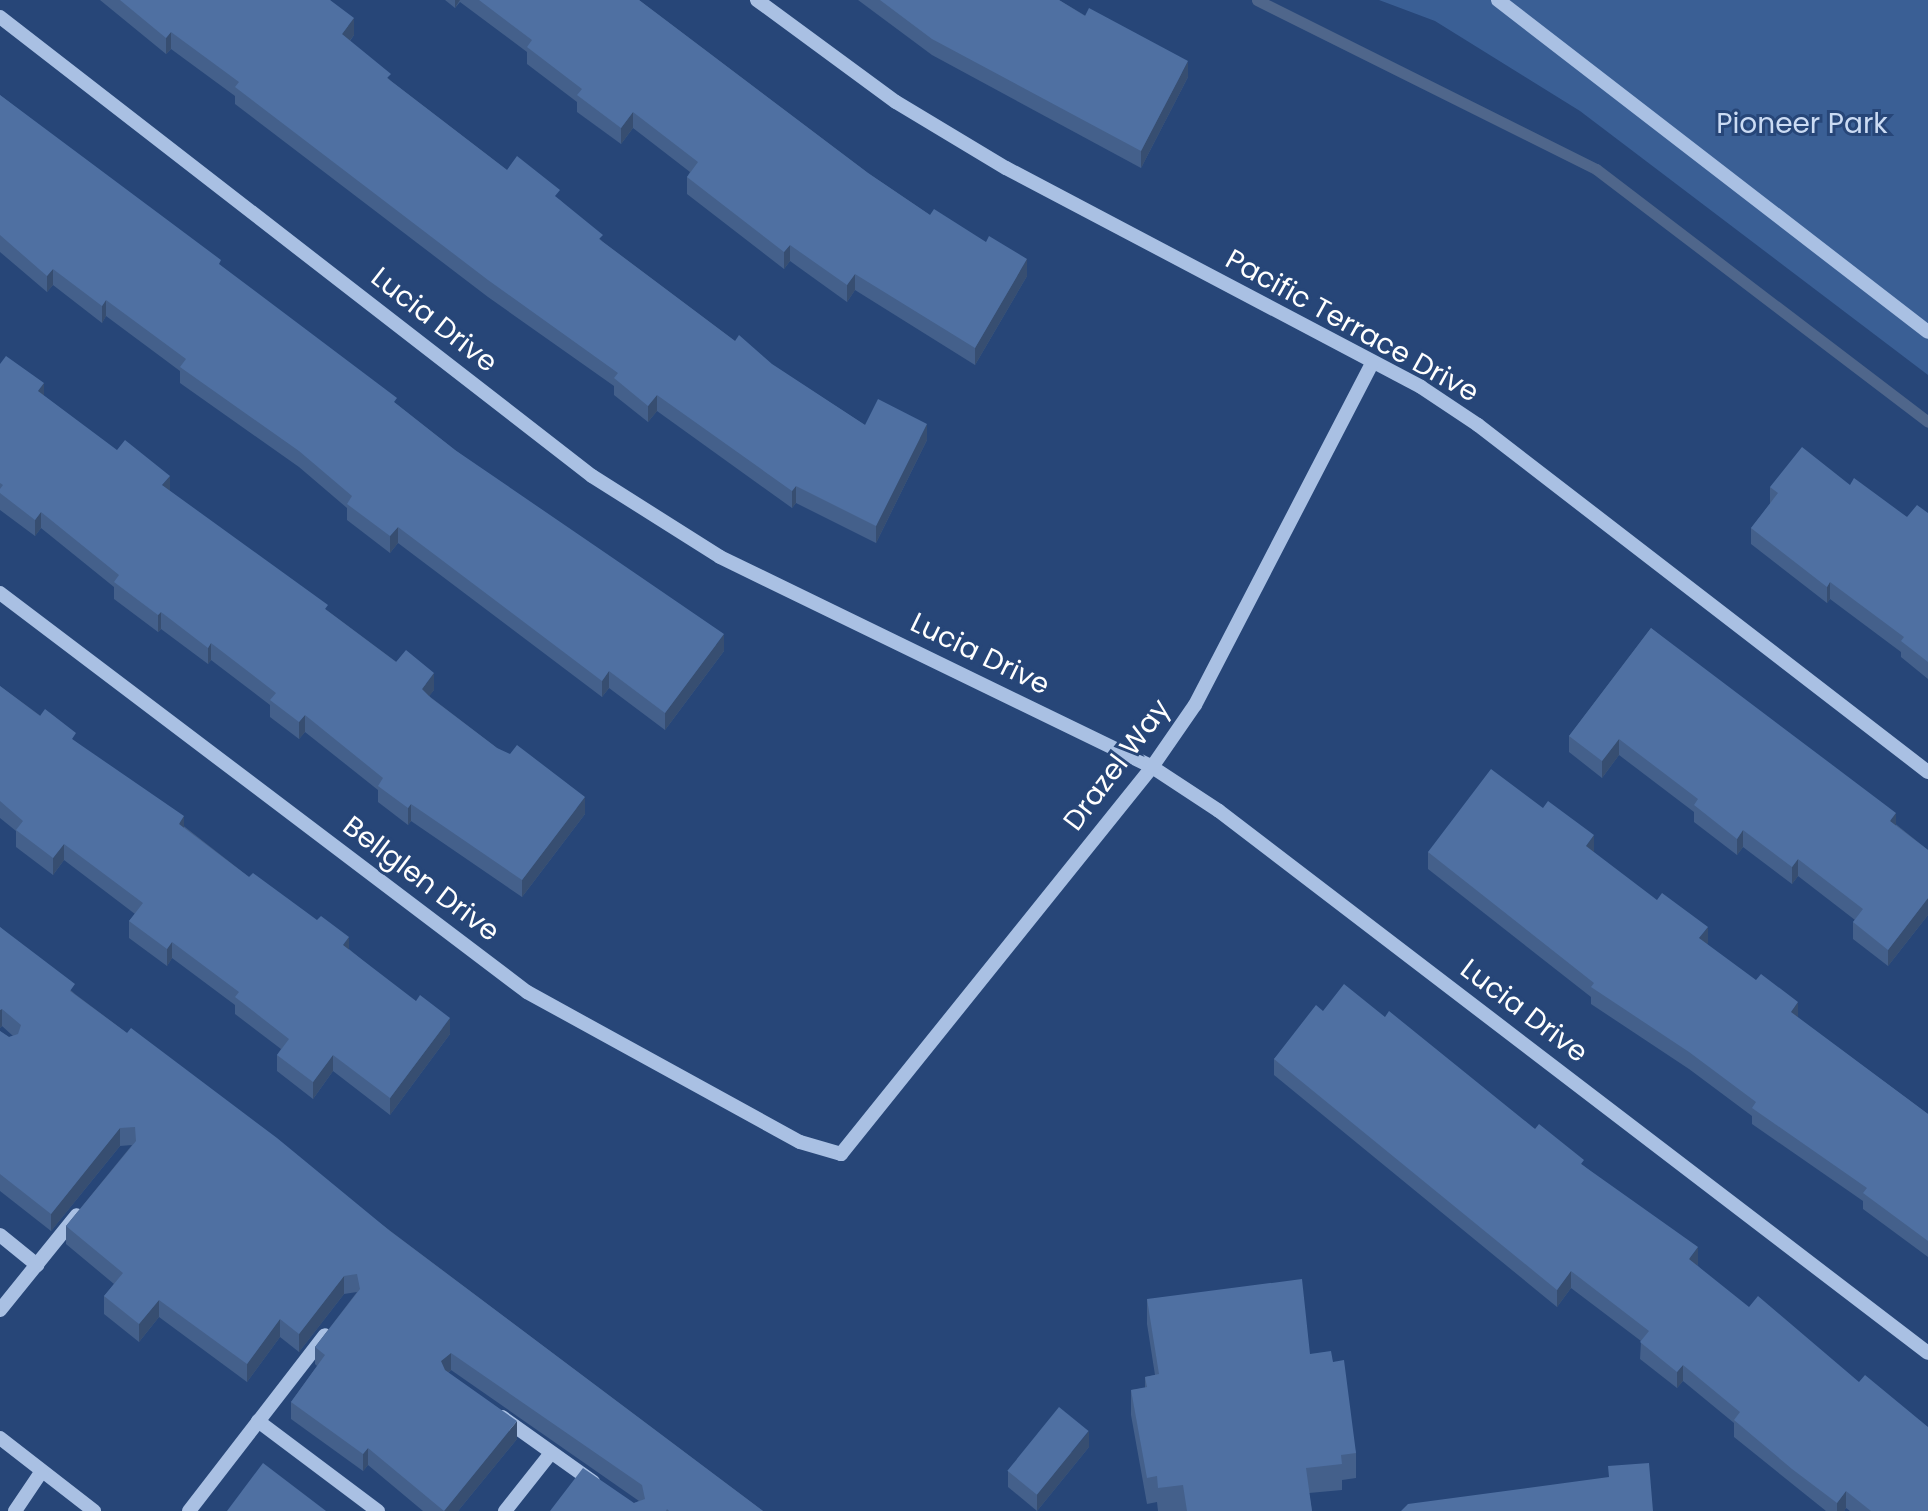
<!DOCTYPE html>
<html>
<head>
<meta charset="utf-8">
<style>
  body { margin:0 }
  #map { position:relative; width:1928px; height:1511px; overflow:hidden; background:#274678; font-family:Poppins,sans-serif }
  div>[style] { position:absolute }
  [style*='--x'] { left:calc(var(--x)*1px); top:calc(var(--y)*1px); width:calc(var(--w)*1px); rotate:calc(var(--a)*1deg) }
  .green>* { inset:0; background:#3a5f95 }
  .stream>* { height:11px; margin:-5.5px; padding:0 5.5px; transform-origin:5.5px; border-radius:5.5px; background:#4f668b }
  .minor>* { height:14px; margin:-7px; padding:0 7px; transform-origin:7px; border-radius:7px; background:#a9c0e3 }
  .wall>* { inset:0; background:#44608b }
  .shaded-wall>* { inset:0; background:#374e71 }
  .building>* { inset:0; background:#4f70a2; transform-origin:0 0 }
  span { translate:-50% -50%; white-space:nowrap; text-align:center; line-height:1.15; -webkit-text-stroke:6px #274678; paint-order:stroke }
  .park-label { font-size:28px; color:#cbdbf3 }
  .street-label { font-size:28px; color:#fff }
</style>
</head>
<body>
<div id="map">
  <div class="green">
    <div style="clip-path:polygon(1379px 0,1928px 0,1928px 375px,1580px 111px,1435px 21px)"></div>
  </div>
  <div class="stream">
    <div style="--x:1257;--y:0;--w:379;--a:26.5"></div>
    <div style="--x:1596;--y:169;--w:417;--a:37.3"></div>
  </div>
  <div class="minor">
    <div style="--x:757;--y:0;--w:172;--a:36.3"></div>
    <div style="--x:896;--y:102;--w:128;--a:31"></div>
    <div style="--x:1006;--y:168;--w:469;--a:27.8"></div>
    <div style="--x:1421;--y:387;--w:69;--a:33.7"></div>
    <div style="--x:1478;--y:425;--w:568;--a:37.64"></div>
    <div style="--x:1498;--y:0;--w:543;--a:37.67"></div>
    <div style="--x:0;--y:17;--w:749;--a:37.79"></div>
    <div style="--x:592;--y:476;--w:151;--a:32.3"></div>
    <div style="--x:720;--y:557;--w:480;--a:25.9"></div>
    <div style="--x:1152;--y:767;--w:80;--a:33.3"></div>
    <div style="--x:1219;--y:811;--w:892;--a:37.4"></div>
    <div style="--x:0;--y:593;--w:661;--a:37.13"></div>
    <div style="--x:527;--y:992;--w:311;--a:28.8"></div>
    <div style="--x:800;--y:1142;--w:43;--a:16.3"></div>
    <div style="--x:841;--y:1154;--w:496;--a:-51.2"></div>
    <div style="--x:1152;--y:767;--w:75;--a:-55.3"></div>
    <div style="--x:1195;--y:705;--w:384;--a:-62.6"></div>
    <div style="--x:0;--y:1235;--w:48;--a:39"></div>
    <div style="--x:0;--y:1310;--w:122;--a:-51"></div>
    <div style="--x:502;--y:1417;--w:112;--a:35.5"></div>
    <div style="--x:258;--y:1421;--w:150;--a:36.9"></div>
    <div style="--x:0;--y:1438;--w:119;--a:37.8"></div>
    <div style="--x:15;--y:1511;--w:48;--a:-56"></div>
    <div style="--x:189;--y:1511;--w:222;--a:-52.3"></div>
    <div style="--x:505;--y:1511;--w:74;--a:-51.6"></div>
  </div>
  <div class="wall">
    <div style="clip-path:polygon(100px 0,330px 0,354px 35px,350px 41px,391px 81px,507px 170px,560px 200px,603px 242px,735px 341px,865px 425px,927px 440px,876px 543px,796px 503px,792px 508px,657px 411px,648px 422px,614px 395px,614px 386px,488px 297px,235px 104px,235px 96px,171px 49px,166px 54px)"></div>
    <div style="clip-path:polygon(445px 0,639px 0,868px 173px,930px 215px,1027px 276px,975px 365px,855px 290px,847px 302px,790px 261px,784px 269px,687px 194px,687px 177px,690px 172px,633px 128px,621px 144px,577px 112px,577px 102px,527px 64px,527px 52px,460px 2px,455px 8px)"></div>
    <div style="clip-path:polygon(858px 0,1059px 0,1188px 77px,1141px 168px,932px 55px)"></div>
    <div style="clip-path:polygon(0 95px,221px 266px,455px 450px,724px 651px,665px 730px,609px 688px,602px 697px,398px 543px,390px 553px,347px 520px,347px 508px,299px 467px,180px 383px,180px 371px,106px 316px,102px 323px,53px 285px,47px 292px,0 252px)"></div>
    <div style="clip-path:polygon(0 364px,44px 396px,328px 611px,434px 690px,429px 696px,497px 748px,585px 814px,522px 897px,411px 821px,408px 825px,378px 802px,378px 790px,305px 732px,299px 739px,270px 717px,270px 705px,211px 660px,208px 664px,161px 629px,158px 632px,114px 599px,114px 587px,41px 528px,35px 536px,0 510px)"></div>
    <div style="clip-path:polygon(1850px 485px,1907px 517px,1928px 513px,1928px 679px,1901px 657px,1901px 652px,1830px 599px,1827px 603px,1751px 544px,1751px 528px,1770px 504px,1770px 487px)"></div>
    <div style="clip-path:polygon(1651px 628px,1928px 850px,1928px 915px,1888px 966px,1853px 939px,1853px 922px,1855px 920px,1798px 876px,1792px 884px,1743px 847px,1737px 855px,1694px 822px,1694px 812px,1619px 755px,1602px 778px,1569px 752px,1569px 736px)"></div>
    <div style="clip-path:polygon(0 686px,76px 742px,249px 877px,349px 949px,450px 1034px,390px 1115px,333px 1071px,313px 1099px,277px 1071px,277px 1055px,281px 1049px,235px 1014px,235px 1005px,172px 958px,167px 966px,129px 938px,129px 921px,135px 914px,64px 860px,53px 875px,16px 847px,16px 831px,0 818px)"></div>
    <div style="clip-path:polygon(1543px 808px,1593px 852px,1798px 1018px,1928px 1114px,1928px 1257px,1863px 1209px,1863px 1201px,1752px 1124px,1752px 1116px,1689px 1069px,1591px 1004px,1591px 997px,1428px 869px,1428px 852px)"></div>
    <div style="clip-path:polygon(0 927px,75px 994px,763px 1511px,550px 1511px,634px 1503px,639px 1501px,451px 1370px,448px 1373px,517px 1439px,458px 1511px,423px 1511px,368px 1465px,363px 1471px,291px 1419px,291px 1402px,317px 1366px,315px 1364px,315px 1347px,357px 1292px,344px 1294px,299px 1352px,280px 1337px,247px 1382px,159px 1317px,139px 1342px,104px 1314px,104px 1296px,114px 1284px,66px 1244px,66px 1226px,132px 1145px,120px 1146px,51px 1231px,0 1191px,0 1031px,9px 1037px,13px 1036px,2px 1026px,0 1028px)"></div>
    <div style="clip-path:polygon(1323px 1011px,1535px 1129px,1584px 1166px,1698px 1264px,1697px 1265px,1928px 1511px,1850px 1511px,1846px 1508px,1844px 1511px,1826px 1511px,1734px 1437px,1734px 1423px,1683px 1381px,1677px 1388px,1640px 1359px,1641px 1341px,1571px 1288px,1557px 1307px,1274px 1075px,1274px 1059px)"></div>
    <div style="clip-path:polygon(1147px 1299px,1333px 1362px,1356px 1453px,1356px 1478px,1342px 1480px,1342px 1490px,1309px 1493px,1312px 1511px,1158px 1511px,1157px 1502px,1147px 1504px,1131px 1415px,1131px 1390px,1145px 1388px,1145px 1377px,1155px 1375px,1147px 1324px)"></div>
    <div style="clip-path:polygon(1089px 1447px,1037px 1511px,1008px 1487px,1008px 1471px)"></div>
  </div>
  <div class="shaded-wall">
    <div style="clip-path:polygon(455px 0,460px 0,455px 8px)"></div>
    <div style="clip-path:polygon(354px 18px,354px 35px,342px 51px,342px 34px)"></div>
    <div style="clip-path:polygon(171px 32px,171px 49px,166px 54px,166px 38px)"></div>
    <div style="clip-path:polygon(1188px 61px,1188px 77px,1141px 168px,1141px 151px)"></div>
    <div style="clip-path:polygon(633px 112px,633px 128px,621px 144px,621px 128px)"></div>
    <div style="clip-path:polygon(790px 245px,790px 261px,784px 269px,784px 252px)"></div>
    <div style="clip-path:polygon(1027px 259px,1027px 276px,975px 365px,975px 348px)"></div>
    <div style="clip-path:polygon(53px 269px,53px 285px,47px 292px,47px 276px)"></div>
    <div style="clip-path:polygon(855px 274px,855px 290px,847px 302px,847px 285px)"></div>
    <div style="clip-path:polygon(106px 300px,106px 316px,102px 323px,102px 306px)"></div>
    <div style="clip-path:polygon(44px 383px,44px 400px,38px 391px)"></div>
    <div style="clip-path:polygon(657px 395px,657px 411px,648px 422px,648px 406px)"></div>
    <div style="clip-path:polygon(927px 424px,927px 440px,876px 543px,876px 526px)"></div>
    <div style="clip-path:polygon(170px 476px,170px 492px,162px 485px)"></div>
    <div style="clip-path:polygon(796px 486px,796px 503px,792px 508px,792px 491px)"></div>
    <div style="clip-path:polygon(41px 512px,41px 528px,35px 536px,35px 520px)"></div>
    <div style="clip-path:polygon(398px 527px,398px 543px,390px 553px,390px 536px)"></div>
    <div style="clip-path:polygon(1830px 582px,1830px 599px,1827px 603px,1827px 587px)"></div>
    <div style="clip-path:polygon(161px 612px,161px 629px,158px 632px,158px 615px)"></div>
    <div style="clip-path:polygon(724px 634px,724px 651px,665px 730px,665px 713px)"></div>
    <div style="clip-path:polygon(211px 643px,211px 660px,208px 664px,208px 648px)"></div>
    <div style="clip-path:polygon(609px 671px,609px 688px,602px 697px,602px 681px)"></div>
    <div style="clip-path:polygon(434px 673px,434px 690px,422px 705px,422px 689px)"></div>
    <div style="clip-path:polygon(305px 715px,305px 732px,299px 739px,299px 722px)"></div>
    <div style="clip-path:polygon(1619px 739px,1619px 755px,1602px 778px,1602px 761px)"></div>
    <div style="clip-path:polygon(585px 797px,585px 814px,522px 897px,522px 880px)"></div>
    <div style="clip-path:polygon(411px 804px,411px 821px,408px 825px,408px 808px)"></div>
    <div style="clip-path:polygon(1896px 813px,1896px 829px,1890px 821px)"></div>
    <div style="clip-path:polygon(184px 816px,184px 833px,179px 824px)"></div>
    <div style="clip-path:polygon(1743px 830px,1743px 847px,1737px 855px,1737px 839px)"></div>
    <div style="clip-path:polygon(1594px 835px,1594px 851px,1586px 862px,1586px 846px)"></div>
    <div style="clip-path:polygon(64px 844px,64px 860px,53px 875px,53px 858px)"></div>
    <div style="clip-path:polygon(1798px 859px,1798px 876px,1792px 884px,1792px 867px)"></div>
    <div style="clip-path:polygon(1928px 898px,1928px 915px,1888px 966px,1888px 950px)"></div>
    <div style="clip-path:polygon(1708px 927px,1708px 943px,1699px 955px,1699px 938px)"></div>
    <div style="clip-path:polygon(349px 937px,349px 954px,343px 945px)"></div>
    <div style="clip-path:polygon(172px 942px,172px 958px,167px 966px,167px 949px)"></div>
    <div style="clip-path:polygon(1798px 1002px,1798px 1019px,1791px 1012px)"></div>
    <div style="clip-path:polygon(2px 1009px,2px 1026px,0 1028px,0 1010px)"></div>
    <div style="clip-path:polygon(450px 1018px,450px 1034px,390px 1115px,390px 1098px)"></div>
    <div style="clip-path:polygon(333px 1055px,333px 1071px,313px 1099px,313px 1082px)"></div>
    <div style="clip-path:polygon(120px 1128px,120px 1146px,51px 1231px,51px 1214px)"></div>
    <div style="clip-path:polygon(1698px 1247px,1698px 1264px,1689px 1275px,1689px 1259px)"></div>
    <div style="clip-path:polygon(1571px 1271px,1571px 1288px,1557px 1307px,1557px 1290px)"></div>
    <div style="clip-path:polygon(344px 1276px,344px 1294px,299px 1352px,299px 1334px)"></div>
    <div style="clip-path:polygon(159px 1300px,159px 1317px,139px 1342px,139px 1324px)"></div>
    <div style="clip-path:polygon(280px 1319px,280px 1337px,247px 1382px,247px 1364px)"></div>
    <div style="clip-path:polygon(451px 1353px,451px 1370px,441px 1378px,441px 1361px)"></div>
    <div style="clip-path:polygon(1683px 1365px,1683px 1381px,1677px 1388px,1677px 1372px)"></div>
    <div style="clip-path:polygon(517px 1421px,517px 1439px,458px 1511px,444px 1511px)"></div>
    <div style="clip-path:polygon(1089px 1431px,1089px 1447px,1037px 1511px,1037px 1494px)"></div>
    <div style="clip-path:polygon(368px 1448px,368px 1465px,363px 1471px,363px 1454px)"></div>
    <div style="clip-path:polygon(1846px 1491px,1846px 1508px,1844px 1511px,1837px 1511px,1837px 1503px)"></div>
  </div>
  <div class="building">
    <div style="clip-path:polygon(120px 0,330px 0,354px 18px,342px 34px,391px 74px,387px 78px,507px 170px,517px 156px,560px 190px,555px 196px,603px 235px,599px 239px,735px 341px,739px 335px,772px 364px,865px 425px,878px 399px,927px 424px,876px 526px,796px 486px,792px 491px,657px 395px,648px 406px,614px 378px,618px 373px,488px 280px,235px 87px,239px 82px,171px 32px,166px 38px)"></div>
    <div style="clip-path:polygon(479px 0,639px 0,868px 173px,930px 215px,934px 209px,986px 242px,989px 236px,1027px 259px,975px 348px,855px 274px,847px 285px,790px 245px,784px 252px,687px 177px,698px 162px,633px 112px,621px 128px,577px 95px,582px 89px,527px 47px,532px 40px)"></div>
    <div style="clip-path:polygon(880px 0,1059px 0,1085px 16px,1089px 8px,1188px 61px,1141px 151px,932px 39px)"></div>
    <div style="clip-path:polygon(0 95px,221px 260px,219px 264px,397px 398px,394px 402px,455px 450px,724px 634px,665px 713px,609px 671px,602px 681px,398px 527px,390px 536px,347px 504px,352px 496px,299px 451px,180px 367px,186px 359px,106px 300px,102px 306px,53px 269px,47px 276px,0 235px)"></div>
    <div style="clip-path:polygon(6px 356px,44px 383px,38px 391px,117px 450px,125px 440px,170px 476px,162px 485px,328px 605px,325px 609px,396px 662px,406px 650px,434px 673px,422px 689px,431px 698px,497px 748px,510px 754px,517px 745px,585px 797px,522px 880px,411px 804px,408px 808px,378px 786px,383px 778px,305px 715px,299px 722px,270px 700px,276px 693px,211px 643px,208px 648px,161px 612px,158px 615px,114px 582px,119px 575px,41px 512px,35px 520px,0 493px,0 489px,3px 485px,0 483px,0 364px)"></div>
    <div style="clip-path:polygon(1802px 447px,1850px 485px,1854px 478px,1907px 517px,1917px 505px,1928px 513px,1928px 662px,1901px 641px,1904px 637px,1830px 582px,1827px 587px,1751px 528px,1778px 493px,1770px 487px)"></div>
    <div style="clip-path:polygon(1651px 628px,1896px 813px,1890px 821px,1928px 850px,1928px 898px,1888px 950px,1853px 922px,1863px 909px,1798px 859px,1792px 867px,1743px 830px,1737px 839px,1694px 805px,1698px 799px,1619px 739px,1602px 761px,1569px 736px)"></div>
    <div style="clip-path:polygon(0 686px,40px 716px,45px 709px,76px 733px,72px 739px,184px 816px,179px 824px,249px 877px,253px 873px,317px 920px,321px 916px,349px 937px,343px 945px,416px 1001px,420px 995px,450px 1018px,390px 1098px,333px 1055px,313px 1082px,277px 1055px,289px 1039px,235px 997px,239px 992px,172px 942px,167px 949px,129px 921px,143px 903px,64px 844px,53px 858px,16px 830px,23px 821px,0 801px)"></div>
    <div style="clip-path:polygon(1491px 769px,1543px 808px,1548px 801px,1594px 835px,1586px 846px,1657px 900px,1662px 893px,1708px 927px,1699px 938px,1756px 980px,1761px 974px,1798px 1002px,1791px 1012px,1928px 1114px,1928px 1241px,1863px 1193px,1867px 1188px,1752px 1108px,1756px 1102px,1689px 1052px,1591px 987px,1594px 983px,1428px 852px)"></div>
    <div style="clip-path:polygon(0 927px,75px 984px,70px 991px,127px 1033px,131px 1028px,277px 1138px,390px 1231px,763px 1511px,669px 1511px,667px 1509px,666px 1511px,550px 1511px,583px 1468px,634px 1503px,645px 1499px,642px 1485px,451px 1353px,441px 1361px,445px 1370px,517px 1421px,444px 1511px,368px 1448px,363px 1454px,291px 1402px,325px 1355px,315px 1347px,360px 1289px,357px 1274px,344px 1276px,299px 1334px,280px 1319px,247px 1364px,159px 1300px,139px 1324px,104px 1296px,123px 1273px,66px 1226px,136px 1141px,135px 1127px,120px 1128px,51px 1214px,0 1174px,0 1031px,9px 1037px,18px 1034px,21px 1025px,2px 1009px,0 1010px)"></div>
    <div style="clip-path:polygon(1344px 984px,1385px 1017px,1389px 1011px,1535px 1129px,1539px 1124px,1584px 1160px,1581px 1164px,1698px 1247px,1689px 1259px,1749px 1307px,1758px 1296px,1859px 1382px,1865px 1375px,1928px 1427px,1928px 1511px,1871px 1511px,1846px 1491px,1837px 1503px,1792px 1469px,1734px 1420px,1740px 1412px,1683px 1365px,1677px 1372px,1640px 1342px,1649px 1331px,1571px 1271px,1557px 1290px,1274px 1059px,1316px 1005px,1323px 1011px)"></div>
    <div style="clip-path:polygon(1302px 1279px,1310px 1354px,1331px 1351px,1333px 1362px,1344px 1360px,1356px 1453px,1341px 1455px,1342px 1464px,1306px 1468px,1312px 1511px,1187px 1511px,1183px 1485px,1158px 1488px,1157px 1476px,1147px 1478px,1131px 1390px,1147px 1387px,1145px 1377px,1159px 1374px,1147px 1299px)"></div>
    <div style="left:1059px;top:1407px;width:38px;height:82px;rotate:39deg"></div>
    <div style="clip-path:polygon(263px 1463px,326px 1511px,227px 1511px)"></div>
    <div style="clip-path:polygon(1649px 1463px,1653px 1511px,1401px 1511px,1408px 1504px,1609px 1477px,1608px 1466px)"></div>
  </div>
  <div class="park-label">
    <span style="left:1802px;top:124px">Pioneer Park</span>
  </div>
  <div class="street-label">
    <span style="left:434px;top:320px;rotate:38deg">Lucia Drive</span>
    <span style="left:1352px;top:326px;rotate:29deg">Pacific Terrace Drive</span>
    <span style="left:980px;top:654px;rotate:26deg">Lucia Drive</span>
    <span style="left:1117px;top:765px;rotate:-53deg">Drazel Way</span>
    <span style="left:421px;top:879px;rotate:37deg">Bellglen Drive</span>
    <span style="left:1524px;top:1011px;rotate:37deg">Lucia Drive</span>
  </div>
</div>
</body>
</html>
